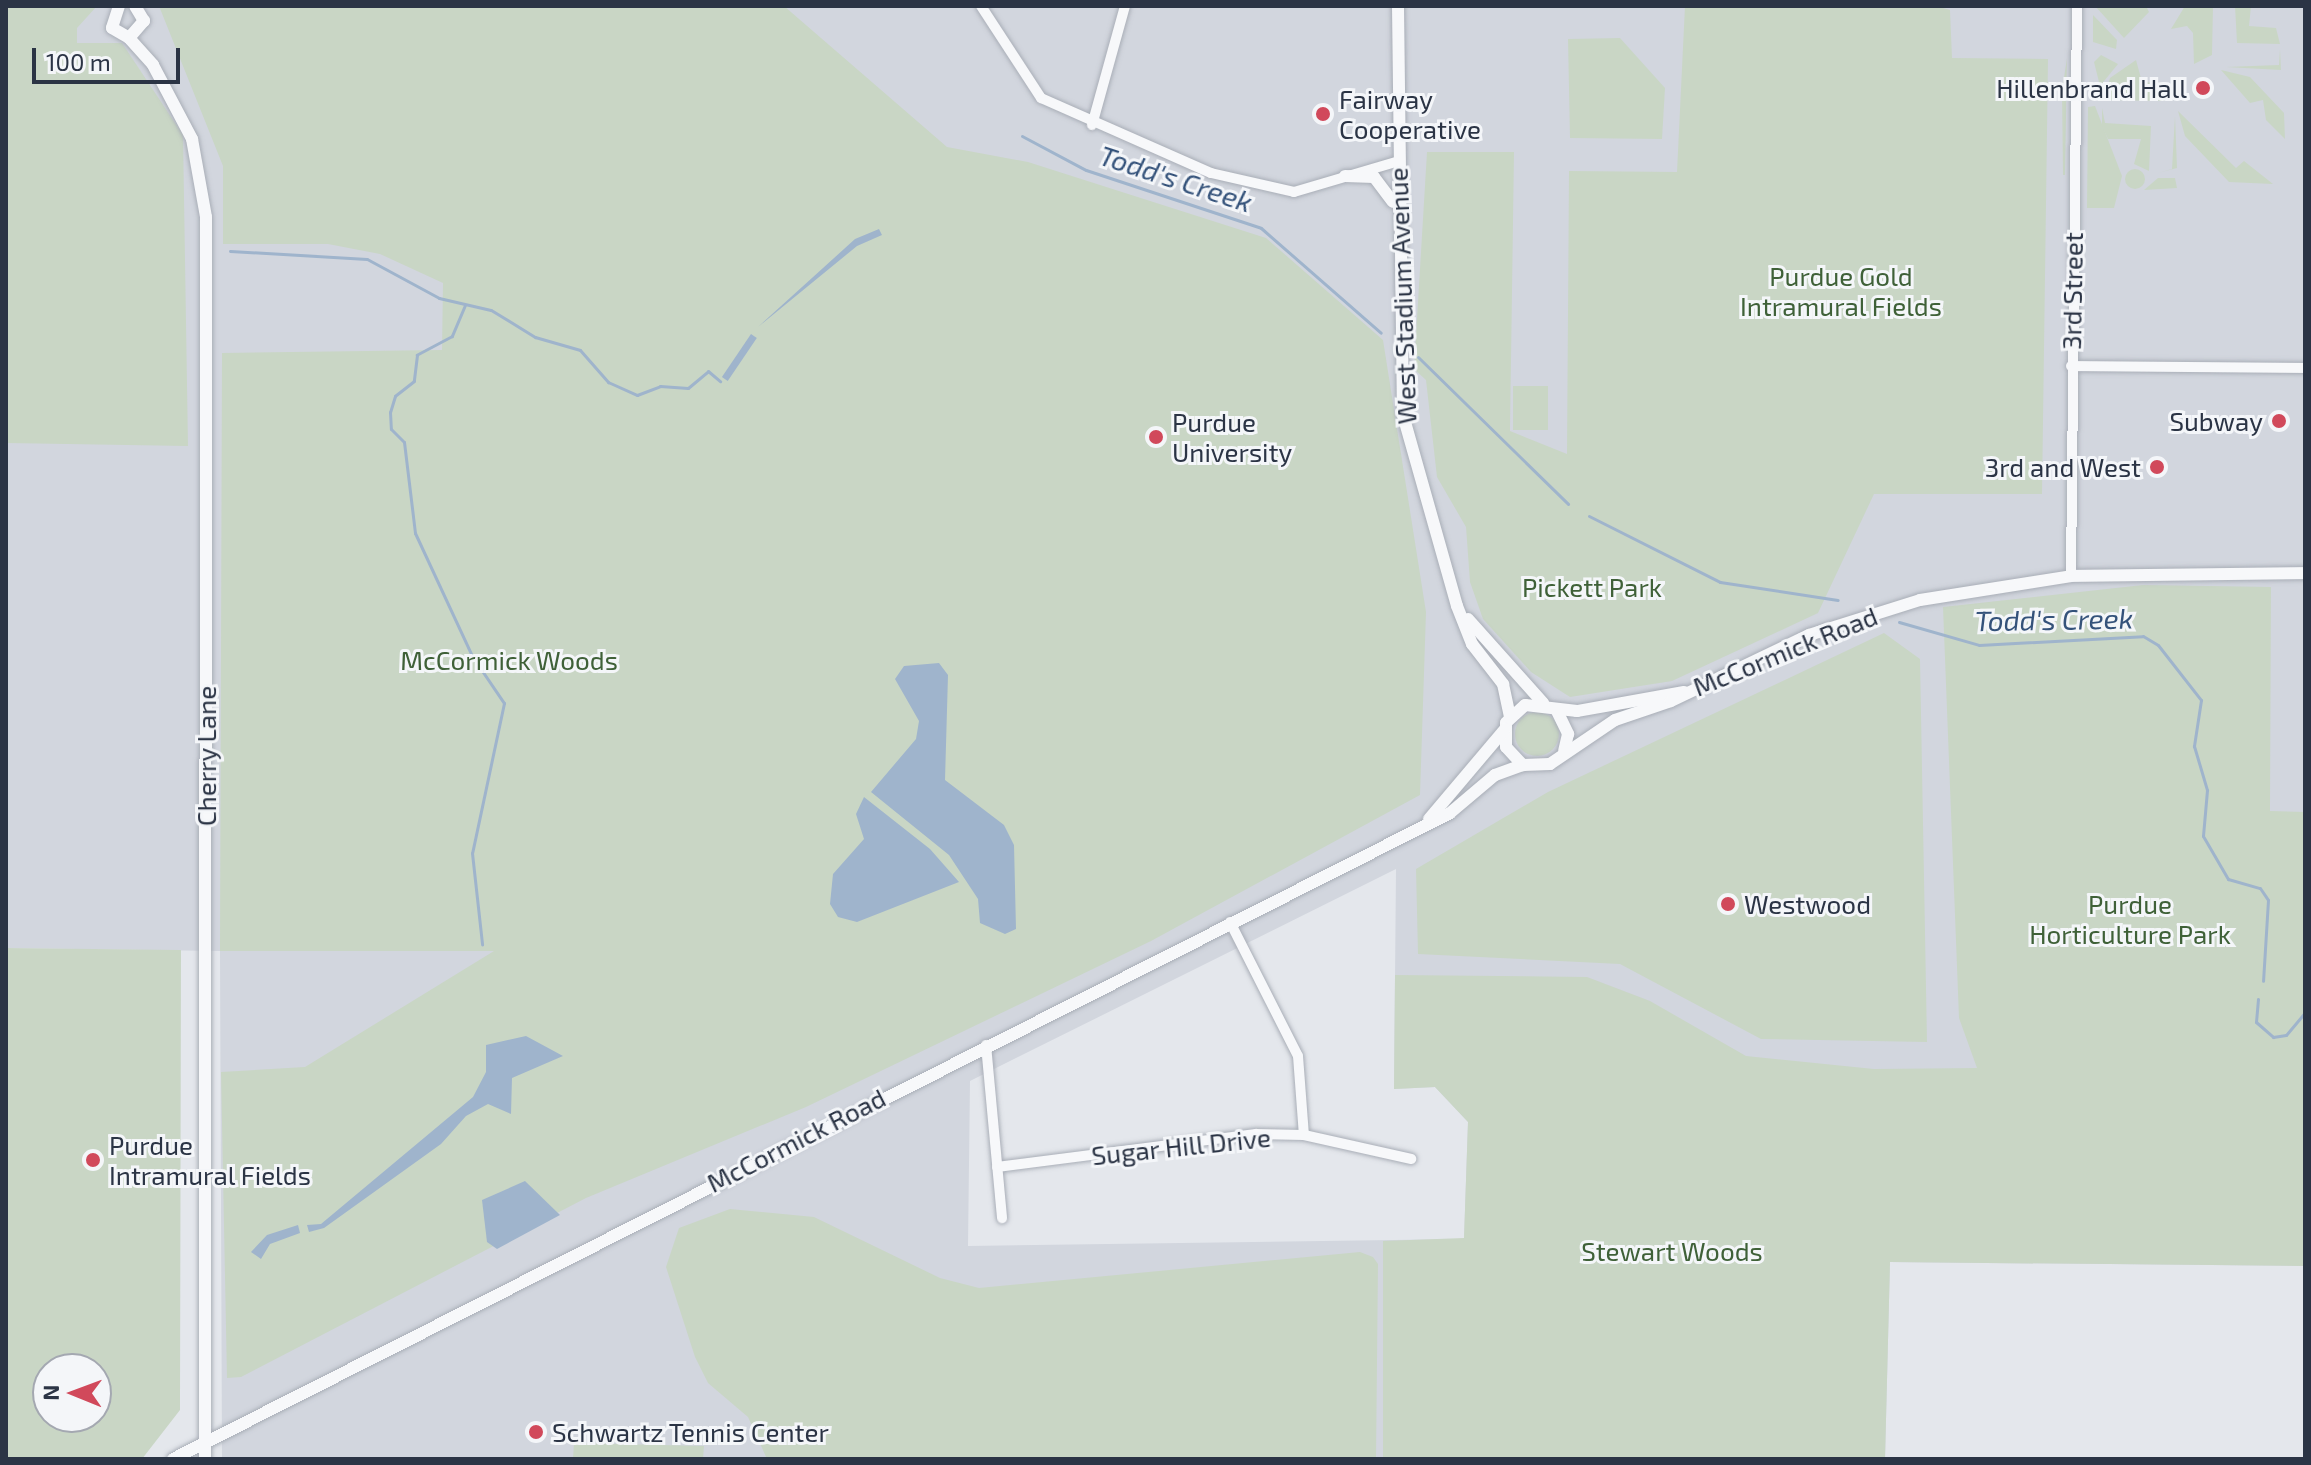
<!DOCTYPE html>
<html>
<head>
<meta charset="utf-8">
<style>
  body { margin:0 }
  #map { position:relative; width:2311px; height:1465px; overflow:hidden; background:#e4e7ec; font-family:"Exo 2",sans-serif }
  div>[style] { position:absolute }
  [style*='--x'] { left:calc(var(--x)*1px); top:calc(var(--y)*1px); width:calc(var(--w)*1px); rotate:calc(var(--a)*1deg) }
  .built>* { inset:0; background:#d2d6de }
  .green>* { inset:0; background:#c9d6c5; transform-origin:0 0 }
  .round { border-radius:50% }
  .water>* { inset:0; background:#9fb4cc; transform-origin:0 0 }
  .stream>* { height:3px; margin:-1.5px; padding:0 1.5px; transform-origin:1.5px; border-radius:1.5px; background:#9fb4cc }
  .roads { filter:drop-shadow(0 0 2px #a9aeb7) drop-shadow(0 0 2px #a9aeb7) }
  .minor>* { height:10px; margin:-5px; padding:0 5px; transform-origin:5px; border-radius:5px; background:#f7f8fa }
  .tertiary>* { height:12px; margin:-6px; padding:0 6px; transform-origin:6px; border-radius:6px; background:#f7f8fa }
  .dots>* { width:22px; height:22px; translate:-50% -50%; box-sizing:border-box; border:4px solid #f4f6f9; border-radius:50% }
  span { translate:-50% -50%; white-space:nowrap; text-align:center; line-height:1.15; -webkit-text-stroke:6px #f4f6f9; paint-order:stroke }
  .poi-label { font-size:26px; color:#2b3445 }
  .right { translate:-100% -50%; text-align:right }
  .left { translate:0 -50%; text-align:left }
  .park-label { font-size:26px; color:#3f6138 }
  .street-label { font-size:26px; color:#2b3445 }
  .water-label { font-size:28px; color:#34527a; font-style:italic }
  .frame { position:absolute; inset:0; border:8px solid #2b3445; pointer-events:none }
  .north { position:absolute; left:32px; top:1353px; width:80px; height:80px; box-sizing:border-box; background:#f4f6f9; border:2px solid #a4a8b1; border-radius:50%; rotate:271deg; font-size:22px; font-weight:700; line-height:32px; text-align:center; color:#2b3445 }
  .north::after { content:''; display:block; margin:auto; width:28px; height:36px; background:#d1495b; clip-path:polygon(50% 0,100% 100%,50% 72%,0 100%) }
  .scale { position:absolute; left:32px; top:48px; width:148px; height:36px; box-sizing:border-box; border:4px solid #2b3445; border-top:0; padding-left:10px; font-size:24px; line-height:28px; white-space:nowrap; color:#2b3445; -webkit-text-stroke:6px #f4f6f9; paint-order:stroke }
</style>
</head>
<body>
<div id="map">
  <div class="built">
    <div style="clip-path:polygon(evenodd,6px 6px,2305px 6px,2305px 1266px,1890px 1262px,1885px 1459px,222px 1459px,220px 951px,6px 948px,6px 6px,1396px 869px,1394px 1089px,1435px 1087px,1468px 1122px,1464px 1239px,968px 1246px,970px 1081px,1396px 869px)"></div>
  </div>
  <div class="green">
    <div style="clip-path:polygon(6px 6px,97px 6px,77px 28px,77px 43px,122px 43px,183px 135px,188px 446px,6px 443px)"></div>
    <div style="clip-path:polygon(159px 6px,784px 6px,947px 147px,1028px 162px,1266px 238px,1383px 340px,1426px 612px,1420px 795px,1151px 941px,806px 1107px,586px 1198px,241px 1377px,227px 1378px,221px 1072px,305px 1067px,494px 951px,220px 951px,222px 353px,442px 350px,443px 283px,380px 254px,328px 244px,223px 244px,223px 166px)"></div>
    <div style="clip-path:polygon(1685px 6px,1936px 6px,1950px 10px,1952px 58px,2048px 59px,2042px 494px,1874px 494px,1818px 613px,1672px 681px,1570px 697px,1531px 672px,1483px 619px,1470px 582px,1466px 527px,1437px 477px,1426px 380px,1414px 369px,1427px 152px,1514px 152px,1510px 431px,1567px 454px,1569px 171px,1677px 172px)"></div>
    <div style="clip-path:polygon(2095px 6px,2146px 6px,2149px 12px,2124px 38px)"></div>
    <div style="clip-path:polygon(2185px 6px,2213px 6px,2212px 55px,2194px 64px,2193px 33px,2187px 26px,2171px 29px)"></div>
    <div style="clip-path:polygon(2235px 6px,2251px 6px,2249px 26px,2276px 28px,2280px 44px,2237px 43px)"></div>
    <div style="clip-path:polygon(2093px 15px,2117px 40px,2116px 49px,2093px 42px)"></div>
    <div style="clip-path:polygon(1620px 38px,1665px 88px,1662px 139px,1570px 138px,1568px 39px)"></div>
    <div style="clip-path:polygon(2280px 49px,2281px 70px,2226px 67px,2279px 65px)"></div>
    <div style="clip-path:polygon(2101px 55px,2118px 64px,2100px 86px,2094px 62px)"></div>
    <div style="clip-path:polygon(2067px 58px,2065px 175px,2063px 175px,2062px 91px)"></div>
    <div style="clip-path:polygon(2136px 60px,2142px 82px,2174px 84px,2164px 101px,2104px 100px,2110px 78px)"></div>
    <div style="clip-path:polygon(2221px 70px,2250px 77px,2284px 113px,2285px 139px,2266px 120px,2263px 100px,2250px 103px)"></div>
    <div style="clip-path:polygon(2095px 106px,2122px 176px,2114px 208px,2087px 208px,2088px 107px)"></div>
    <div style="clip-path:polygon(2102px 108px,2105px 123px,2151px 126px,2149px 171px,2134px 164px,2141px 139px,2108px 139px,2102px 126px)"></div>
    <div style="clip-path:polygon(2178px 111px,2236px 168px,2244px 161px,2273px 184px,2229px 182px,2185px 136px)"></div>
    <div style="clip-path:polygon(2175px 116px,2177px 168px,2158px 173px,2172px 169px)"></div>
    <div class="round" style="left:2125px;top:169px;width:20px;height:20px"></div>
    <div style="clip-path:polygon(2158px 178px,2175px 178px,2177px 188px,2144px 190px)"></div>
    <div style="left:1513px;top:386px;width:35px;height:44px"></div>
    <div style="clip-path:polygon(2143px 585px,2271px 587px,2270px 811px,2305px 812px,2305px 1266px,1890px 1262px,1885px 1459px,1383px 1459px,1383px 1241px,1464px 1238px,1468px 1122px,1435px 1087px,1394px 1089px,1395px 975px,1587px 977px,1650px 1001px,1746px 1056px,1874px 1069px,1977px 1068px,1959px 1018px,1943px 607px)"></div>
    <div style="clip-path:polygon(1884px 633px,1920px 659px,1927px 1042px,1761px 1039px,1620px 964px,1418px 954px,1416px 869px,1548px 792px)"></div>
    <div class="round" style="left:1515px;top:712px;width:44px;height:44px"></div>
    <div style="clip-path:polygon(evenodd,6px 948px,181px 950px,180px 1410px,142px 1459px,6px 1459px,6px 948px,96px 1369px,96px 1417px,48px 1417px,48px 1369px,96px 1369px)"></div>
    <div style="clip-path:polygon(730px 1209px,814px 1217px,940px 1278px,979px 1288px,1360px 1252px,1373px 1257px,1378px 1264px,1376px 1459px,767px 1459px,748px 1417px,708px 1383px,695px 1357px,666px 1267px,679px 1228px)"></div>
    <div style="clip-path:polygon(574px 1443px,704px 1446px,703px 1459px,573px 1459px)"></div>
  </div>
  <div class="water">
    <div style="clip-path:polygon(879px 229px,882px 235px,857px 246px,758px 327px,855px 239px)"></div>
    <div style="left:751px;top:334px;width:7px;height:52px;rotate:34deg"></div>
    <div style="clip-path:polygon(939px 663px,948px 675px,945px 780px,1004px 825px,1014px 845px,1016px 929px,1005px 934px,980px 923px,978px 899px,949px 855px,871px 792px,916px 739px,919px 721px,895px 679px,904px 666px)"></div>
    <div style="clip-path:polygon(864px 797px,930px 849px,959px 882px,857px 922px,838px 917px,830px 904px,833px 874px,864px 839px,856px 814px)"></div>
    <div style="clip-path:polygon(526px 1036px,563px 1056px,512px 1078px,511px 1114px,488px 1104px,466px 1116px,441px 1144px,324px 1228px,309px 1232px,307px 1225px,321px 1224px,473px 1097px,486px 1072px,486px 1045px)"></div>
    <div style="clip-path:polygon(525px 1181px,560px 1215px,497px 1249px,487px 1242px,482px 1200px)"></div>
    <div style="clip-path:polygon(298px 1225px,300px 1233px,270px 1244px,261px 1259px,251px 1252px,267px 1235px)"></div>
  </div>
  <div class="stream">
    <div style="--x:1022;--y:136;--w:72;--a:28"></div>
    <div style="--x:1086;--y:170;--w:184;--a:18.3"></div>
    <div style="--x:1261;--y:228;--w:159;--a:41.2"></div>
    <div style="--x:230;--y:251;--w:137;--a:3.3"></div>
    <div style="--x:367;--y:259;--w:82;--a:28.4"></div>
    <div style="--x:439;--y:298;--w:53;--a:13"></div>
    <div style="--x:491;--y:310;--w:52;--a:31.5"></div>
    <div style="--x:535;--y:337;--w:47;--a:16.1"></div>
    <div style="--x:580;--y:350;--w:43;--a:48.8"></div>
    <div style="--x:608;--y:382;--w:32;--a:24"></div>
    <div style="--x:637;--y:395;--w:25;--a:-21"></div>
    <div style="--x:660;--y:386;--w:28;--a:4"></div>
    <div style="--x:688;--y:388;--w:26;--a:-40"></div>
    <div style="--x:708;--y:371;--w:16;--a:40"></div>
    <div style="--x:465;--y:305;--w:34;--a:113"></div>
    <div style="--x:452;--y:336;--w:40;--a:152"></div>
    <div style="--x:417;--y:355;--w:26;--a:97"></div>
    <div style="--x:414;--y:381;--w:24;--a:142"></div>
    <div style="--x:395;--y:396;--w:17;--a:107"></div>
    <div style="--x:390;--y:412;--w:17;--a:87"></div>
    <div style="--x:391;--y:429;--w:18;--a:45"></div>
    <div style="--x:404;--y:442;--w:92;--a:83.1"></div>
    <div style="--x:415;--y:533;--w:136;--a:65.1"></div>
    <div style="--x:472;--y:656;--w:57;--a:55.8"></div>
    <div style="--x:504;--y:703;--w:153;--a:102"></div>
    <div style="--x:472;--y:853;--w:92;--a:83.7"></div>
    <div style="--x:1418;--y:357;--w:210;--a:44.4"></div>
    <div style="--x:1589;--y:516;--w:147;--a:26.7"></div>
    <div style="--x:1720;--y:582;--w:119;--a:8.7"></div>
    <div style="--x:1899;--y:622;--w:83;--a:16"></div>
    <div style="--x:1979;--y:645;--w:164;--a:-3.1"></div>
    <div style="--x:2143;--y:636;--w:17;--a:31"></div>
    <div style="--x:2158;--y:645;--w:70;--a:52"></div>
    <div style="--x:2201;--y:700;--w:47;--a:98.7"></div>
    <div style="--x:2194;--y:746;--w:46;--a:73.5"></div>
    <div style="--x:2207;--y:790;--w:46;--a:95"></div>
    <div style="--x:2203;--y:836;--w:50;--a:59.8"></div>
    <div style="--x:2228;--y:879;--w:33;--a:16"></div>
    <div style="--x:2260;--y:888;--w:14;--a:56"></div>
    <div style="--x:2268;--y:900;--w:81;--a:93.5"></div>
    <div style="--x:2258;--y:999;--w:23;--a:95"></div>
    <div style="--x:2256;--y:1022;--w:23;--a:41"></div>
    <div style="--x:2273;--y:1037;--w:13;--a:-9"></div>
    <div style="--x:2286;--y:1035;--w:30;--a:-50"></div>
  </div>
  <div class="roads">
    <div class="minor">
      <div style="--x:981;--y:6;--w:110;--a:56.9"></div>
      <div style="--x:1041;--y:98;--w:186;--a:23.8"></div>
      <div style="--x:1211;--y:173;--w:85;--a:12.9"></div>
      <div style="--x:1294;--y:192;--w:106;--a:-16.4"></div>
      <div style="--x:1092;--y:125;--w:123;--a:-74.5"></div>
      <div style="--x:2071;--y:366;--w:234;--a:0.5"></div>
      <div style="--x:2071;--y:576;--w:570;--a:-89.4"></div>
      <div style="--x:1230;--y:922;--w:150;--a:63.1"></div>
      <div style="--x:1298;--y:1056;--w:79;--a:85.7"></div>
      <div style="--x:986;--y:1045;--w:174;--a:84.7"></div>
      <div style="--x:997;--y:1167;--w:261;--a:-7.3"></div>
      <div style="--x:1256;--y:1134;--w:48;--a:1.2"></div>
      <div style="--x:1304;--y:1135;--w:110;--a:12.6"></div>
    </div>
    <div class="tertiary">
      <div style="--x:119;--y:6;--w:23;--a:108"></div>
      <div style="--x:112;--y:28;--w:20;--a:30"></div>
      <div style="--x:129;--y:38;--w:23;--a:-49"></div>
      <div style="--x:144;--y:21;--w:17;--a:-121"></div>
      <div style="--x:1398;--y:6;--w:409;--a:89.3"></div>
      <div style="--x:1403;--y:415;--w:198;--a:74.2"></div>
      <div style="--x:1457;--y:606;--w:41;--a:68.5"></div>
      <div style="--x:1472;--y:644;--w:51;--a:52.2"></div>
      <div style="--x:1503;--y:684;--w:33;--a:78"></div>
      <div style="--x:129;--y:38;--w:36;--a:48"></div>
      <div style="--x:153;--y:65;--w:84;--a:62.2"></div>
      <div style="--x:192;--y:139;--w:79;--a:79.8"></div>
      <div style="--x:206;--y:217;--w:1242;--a:90.05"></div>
      <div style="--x:1345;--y:176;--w:29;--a:2"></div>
      <div style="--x:1374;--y:177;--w:31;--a:53"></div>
      <div style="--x:1468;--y:619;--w:113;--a:48.2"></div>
      <div style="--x:1684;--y:692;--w:109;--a:169.9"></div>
      <div style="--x:1577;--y:711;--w:52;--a:-173.4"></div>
      <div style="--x:1525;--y:705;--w:26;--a:137"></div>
      <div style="--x:1506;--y:723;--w:24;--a:90"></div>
      <div style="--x:1506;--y:747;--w:25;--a:47"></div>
      <div style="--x:1523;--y:765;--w:27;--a:-2"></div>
      <div style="--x:1550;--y:764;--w:78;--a:-34.1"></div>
      <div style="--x:1615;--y:720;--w:59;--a:-18.7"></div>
      <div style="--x:1671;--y:701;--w:153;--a:-25.6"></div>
      <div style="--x:1809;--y:635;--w:116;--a:-17.5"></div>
      <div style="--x:1920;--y:600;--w:153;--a:-9"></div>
      <div style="--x:2071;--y:576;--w:234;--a:-0.7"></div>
      <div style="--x:1556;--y:709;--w:28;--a:64"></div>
      <div style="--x:1568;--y:734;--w:17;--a:103"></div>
      <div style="--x:1429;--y:819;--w:118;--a:-49.8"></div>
      <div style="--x:173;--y:1459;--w:1431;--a:-26.83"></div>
      <div style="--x:1450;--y:813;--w:59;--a:-40.2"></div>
      <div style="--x:1495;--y:775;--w:30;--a:-20"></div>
    </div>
  </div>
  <div class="dots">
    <div style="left:2203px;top:88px;background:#d1495b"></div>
    <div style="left:1323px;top:114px;background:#d1495b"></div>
    <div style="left:2279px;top:421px;background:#d1495b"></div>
    <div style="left:1156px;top:437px;background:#d1495b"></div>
    <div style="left:2157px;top:467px;background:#d1495b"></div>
    <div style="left:1728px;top:904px;background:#d1495b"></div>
    <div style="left:93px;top:1160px;background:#d1495b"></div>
    <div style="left:536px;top:1432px;background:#d1495b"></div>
  </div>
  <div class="poi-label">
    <span class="right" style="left:2187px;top:88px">Hillenbrand Hall</span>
    <span class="left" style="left:1339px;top:114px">Fairway<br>Cooperative</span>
    <span class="right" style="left:2263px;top:421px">Subway</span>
    <span class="left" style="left:1172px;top:437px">Purdue<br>University</span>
    <span class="right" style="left:2141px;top:467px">3rd and West</span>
    <span class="left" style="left:1744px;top:904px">Westwood</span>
    <span class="left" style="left:109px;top:1160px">Purdue<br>Intramural Fields</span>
    <span class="left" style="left:552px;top:1432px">Schwartz Tennis Center</span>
  </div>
  <div class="park-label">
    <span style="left:1841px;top:291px">Purdue Gold<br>Intramural Fields</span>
    <span style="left:1592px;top:587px">Pickett Park</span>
    <span style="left:509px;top:660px">McCormick Woods</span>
    <span style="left:2130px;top:919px">Purdue<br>Horticulture Park</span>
    <span style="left:1672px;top:1251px">Stewart Woods</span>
  </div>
  <div class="street-label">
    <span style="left:2072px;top:291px;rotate:-89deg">3rd Street</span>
    <span style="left:1402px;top:296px;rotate:-92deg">West Stadium Avenue</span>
    <span style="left:1785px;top:651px;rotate:-22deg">McCormick Road</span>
    <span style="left:206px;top:756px;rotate:-90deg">Cherry Lane</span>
    <span style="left:796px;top:1140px;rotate:-27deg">McCormick Road</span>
    <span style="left:1181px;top:1146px;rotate:-6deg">Sugar Hill Drive</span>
  </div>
  <div class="water-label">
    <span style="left:1176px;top:178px;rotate:18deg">Todd's Creek</span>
    <span style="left:2054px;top:619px;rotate:-1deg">Todd's Creek</span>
  </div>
  <div class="frame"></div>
  <div class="north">N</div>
  <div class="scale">100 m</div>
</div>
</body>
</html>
